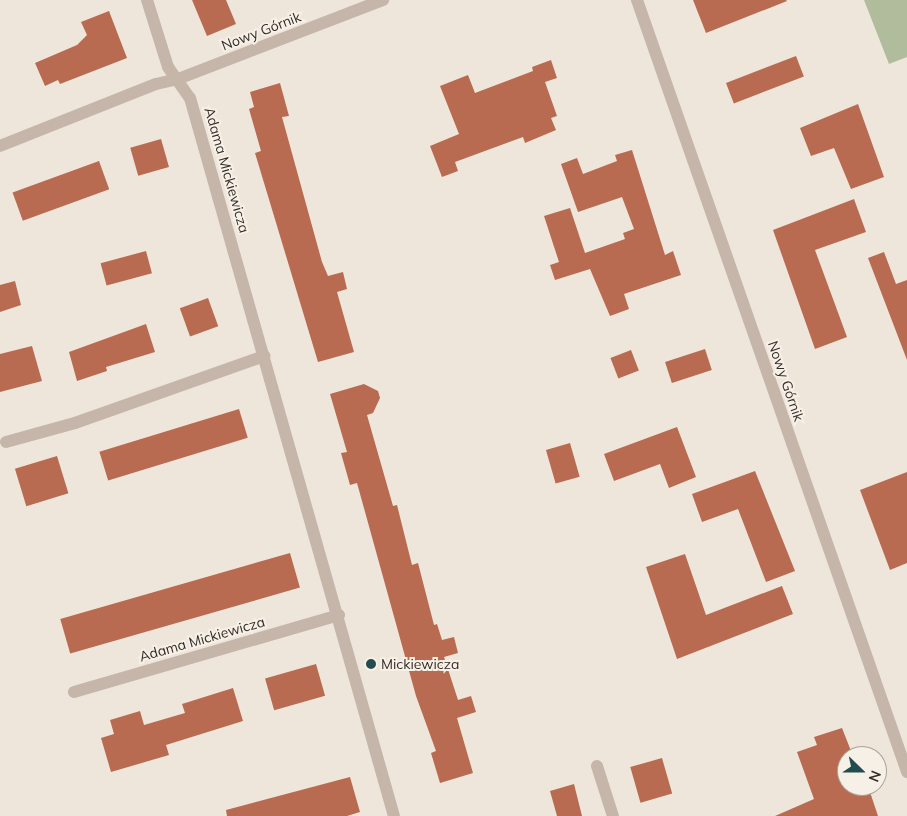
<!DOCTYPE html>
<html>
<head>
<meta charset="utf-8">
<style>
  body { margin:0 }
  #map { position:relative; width:907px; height:816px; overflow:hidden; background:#efe6db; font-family:Mulish,sans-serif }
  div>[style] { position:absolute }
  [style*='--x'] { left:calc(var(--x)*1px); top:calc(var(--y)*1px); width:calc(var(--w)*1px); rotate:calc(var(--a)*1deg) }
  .green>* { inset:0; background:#b1bc9d }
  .building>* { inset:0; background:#b86b50; transform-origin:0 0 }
  .minor>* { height:12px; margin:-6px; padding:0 6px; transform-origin:6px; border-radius:6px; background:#c5b6a9 }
  .tertiary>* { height:12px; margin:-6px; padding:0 6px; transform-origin:6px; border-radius:6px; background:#c5b6a9 }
  .dots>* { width:14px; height:14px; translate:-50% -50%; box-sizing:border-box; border:2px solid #f7f0e7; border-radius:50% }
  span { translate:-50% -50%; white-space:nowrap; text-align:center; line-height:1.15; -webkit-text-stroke:4px #f7f0e7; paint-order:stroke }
  .street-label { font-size:14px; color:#332c28 }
  .poi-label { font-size:14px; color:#332c28 }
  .left { translate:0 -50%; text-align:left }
  .north { position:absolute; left:837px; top:746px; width:50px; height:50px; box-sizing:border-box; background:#f7f0e7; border:1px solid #a9a29b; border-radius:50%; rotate:112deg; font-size:14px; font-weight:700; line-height:20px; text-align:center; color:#332c28 }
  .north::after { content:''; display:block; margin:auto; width:18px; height:22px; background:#224c50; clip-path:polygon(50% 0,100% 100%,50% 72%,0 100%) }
</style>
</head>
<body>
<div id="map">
  <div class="green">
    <div style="clip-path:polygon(864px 0,907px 0,907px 57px,889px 64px)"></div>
  </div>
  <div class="building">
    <div style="clip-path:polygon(192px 0,226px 0,236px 24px,207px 36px)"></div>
    <div style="clip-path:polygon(693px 0,786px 0,787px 1px,706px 33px)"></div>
    <div style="clip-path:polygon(109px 11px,127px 58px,60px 84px,58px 80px,45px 86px,35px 63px,77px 45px,87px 35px,81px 22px)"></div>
    <div style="left:796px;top:56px;width:22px;height:75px;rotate:69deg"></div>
    <div style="clip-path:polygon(551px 60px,557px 78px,545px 82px,557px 116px,551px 118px,556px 130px,525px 143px,523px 137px,455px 162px,458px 171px,442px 177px,430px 146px,459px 134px,440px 86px,468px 75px,475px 93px,533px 71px,532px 67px)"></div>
    <div style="clip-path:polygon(280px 83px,289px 116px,282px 117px,322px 262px,328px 276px,343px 272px,347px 289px,337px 292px,354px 352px,318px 362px,255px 153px,261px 151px,249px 109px,254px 107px,250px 92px)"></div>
    <div style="clip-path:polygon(858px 104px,884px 177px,851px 189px,834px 148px,811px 156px,800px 128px)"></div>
    <div style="left:161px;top:139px;width:29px;height:32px;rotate:74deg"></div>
    <div style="clip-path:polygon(632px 150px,665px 255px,673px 251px,681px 275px,624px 294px,629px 309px,610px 316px,590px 269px,555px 280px,550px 265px,559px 262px,544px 216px,570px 208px,585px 253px,625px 239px,623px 233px,634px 229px,622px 197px,578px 212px,561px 164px,577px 158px,583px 174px,617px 161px,615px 155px)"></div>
    <div style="left:99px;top:161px;width:30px;height:92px;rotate:70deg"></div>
    <div style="clip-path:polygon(854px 199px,866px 232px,815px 250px,847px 337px,815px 349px,773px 230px)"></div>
    <div style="left:146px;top:251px;width:23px;height:47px;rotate:75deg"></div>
    <div style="clip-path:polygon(884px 252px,896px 284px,907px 280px,907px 360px,868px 258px)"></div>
    <div style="clip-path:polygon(15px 281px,21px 305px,0 312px,0 285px)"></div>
    <div style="left:208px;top:298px;width:30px;height:30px;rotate:70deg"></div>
    <div style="clip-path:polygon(146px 324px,155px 352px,106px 367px,107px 371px,77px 381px,69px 352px)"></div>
    <div style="clip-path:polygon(32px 346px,42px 381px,0 392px,0 354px)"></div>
    <div style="left:705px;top:349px;width:22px;height:42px;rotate:72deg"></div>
    <div style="left:631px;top:350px;width:22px;height:22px;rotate:69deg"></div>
    <div style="clip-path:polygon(364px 384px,378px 391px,380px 398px,373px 413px,367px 415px,393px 506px,397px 505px,412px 565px,418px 563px,434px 625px,437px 624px,442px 640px,454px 637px,458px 653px,444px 657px,458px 700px,471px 696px,476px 712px,457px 718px,473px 773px,440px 783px,431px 753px,436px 751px,416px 696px,357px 483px,350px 485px,341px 453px,347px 452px,330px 394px)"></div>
    <div style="left:239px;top:409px;width:30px;height:146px;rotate:73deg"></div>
    <div style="clip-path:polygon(677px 427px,696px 477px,669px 488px,660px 464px,614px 481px,604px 454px)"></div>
    <div style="left:570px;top:443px;width:35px;height:25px;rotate:74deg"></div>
    <div style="left:57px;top:456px;width:39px;height:44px;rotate:73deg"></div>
    <div style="clip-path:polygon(755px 471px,795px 571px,766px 582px,738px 509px,702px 522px,692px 494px)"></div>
    <div style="clip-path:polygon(907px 472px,907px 563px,890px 570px,860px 490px)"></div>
    <div style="left:290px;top:553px;width:36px;height:239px;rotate:74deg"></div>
    <div style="clip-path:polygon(685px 554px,706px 615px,782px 586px,793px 614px,677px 659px,646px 567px)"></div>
    <div style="left:316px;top:664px;width:33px;height:53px;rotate:74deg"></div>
    <div style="clip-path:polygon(233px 688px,243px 721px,166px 745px,169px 755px,111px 772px,101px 738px,114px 734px,110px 720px,140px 711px,144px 725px,185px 713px,182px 704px)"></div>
    <div style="clip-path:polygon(842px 728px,853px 756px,847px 756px,847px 786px,868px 786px,878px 816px,775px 816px,814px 799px,797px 752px,817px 745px,814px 737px)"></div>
    <div style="left:662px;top:758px;width:37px;height:33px;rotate:74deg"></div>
    <div style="clip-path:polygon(350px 777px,360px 812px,347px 816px,227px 816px,226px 810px)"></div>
    <div style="clip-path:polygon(574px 784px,582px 816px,557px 816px,550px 791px)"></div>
  </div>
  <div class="minor">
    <div style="--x:147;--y:0;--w:70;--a:72.6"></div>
    <div style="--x:168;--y:67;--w:38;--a:55"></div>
    <div style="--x:190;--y:98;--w:746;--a:74.14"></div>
    <div style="--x:0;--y:146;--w:168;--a:-21.7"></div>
    <div style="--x:156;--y:84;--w:23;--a:-13"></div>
    <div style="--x:178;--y:79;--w:220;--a:-21.1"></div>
    <div style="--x:6;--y:442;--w:72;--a:-15.4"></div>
    <div style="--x:75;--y:423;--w:201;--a:-19.5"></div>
    <div style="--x:74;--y:692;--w:276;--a:-16.2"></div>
    <div style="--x:597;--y:766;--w:52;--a:72.3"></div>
  </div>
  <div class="tertiary">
    <div style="--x:637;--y:0;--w:818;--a:70.72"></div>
  </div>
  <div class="dots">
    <div style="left:371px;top:664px;background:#224c50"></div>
  </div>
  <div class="street-label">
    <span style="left:261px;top:31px;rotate:-21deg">Nowy Górnik</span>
    <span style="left:227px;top:170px;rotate:74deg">Adama Mickiewicza</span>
    <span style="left:786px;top:381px;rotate:71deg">Nowy Górnik</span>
    <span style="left:202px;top:639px;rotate:-16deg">Adama Mickiewicza</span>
  </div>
  <div class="poi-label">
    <span class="left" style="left:381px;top:664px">Mickiewicza</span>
  </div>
  <div class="north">N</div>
</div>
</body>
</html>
